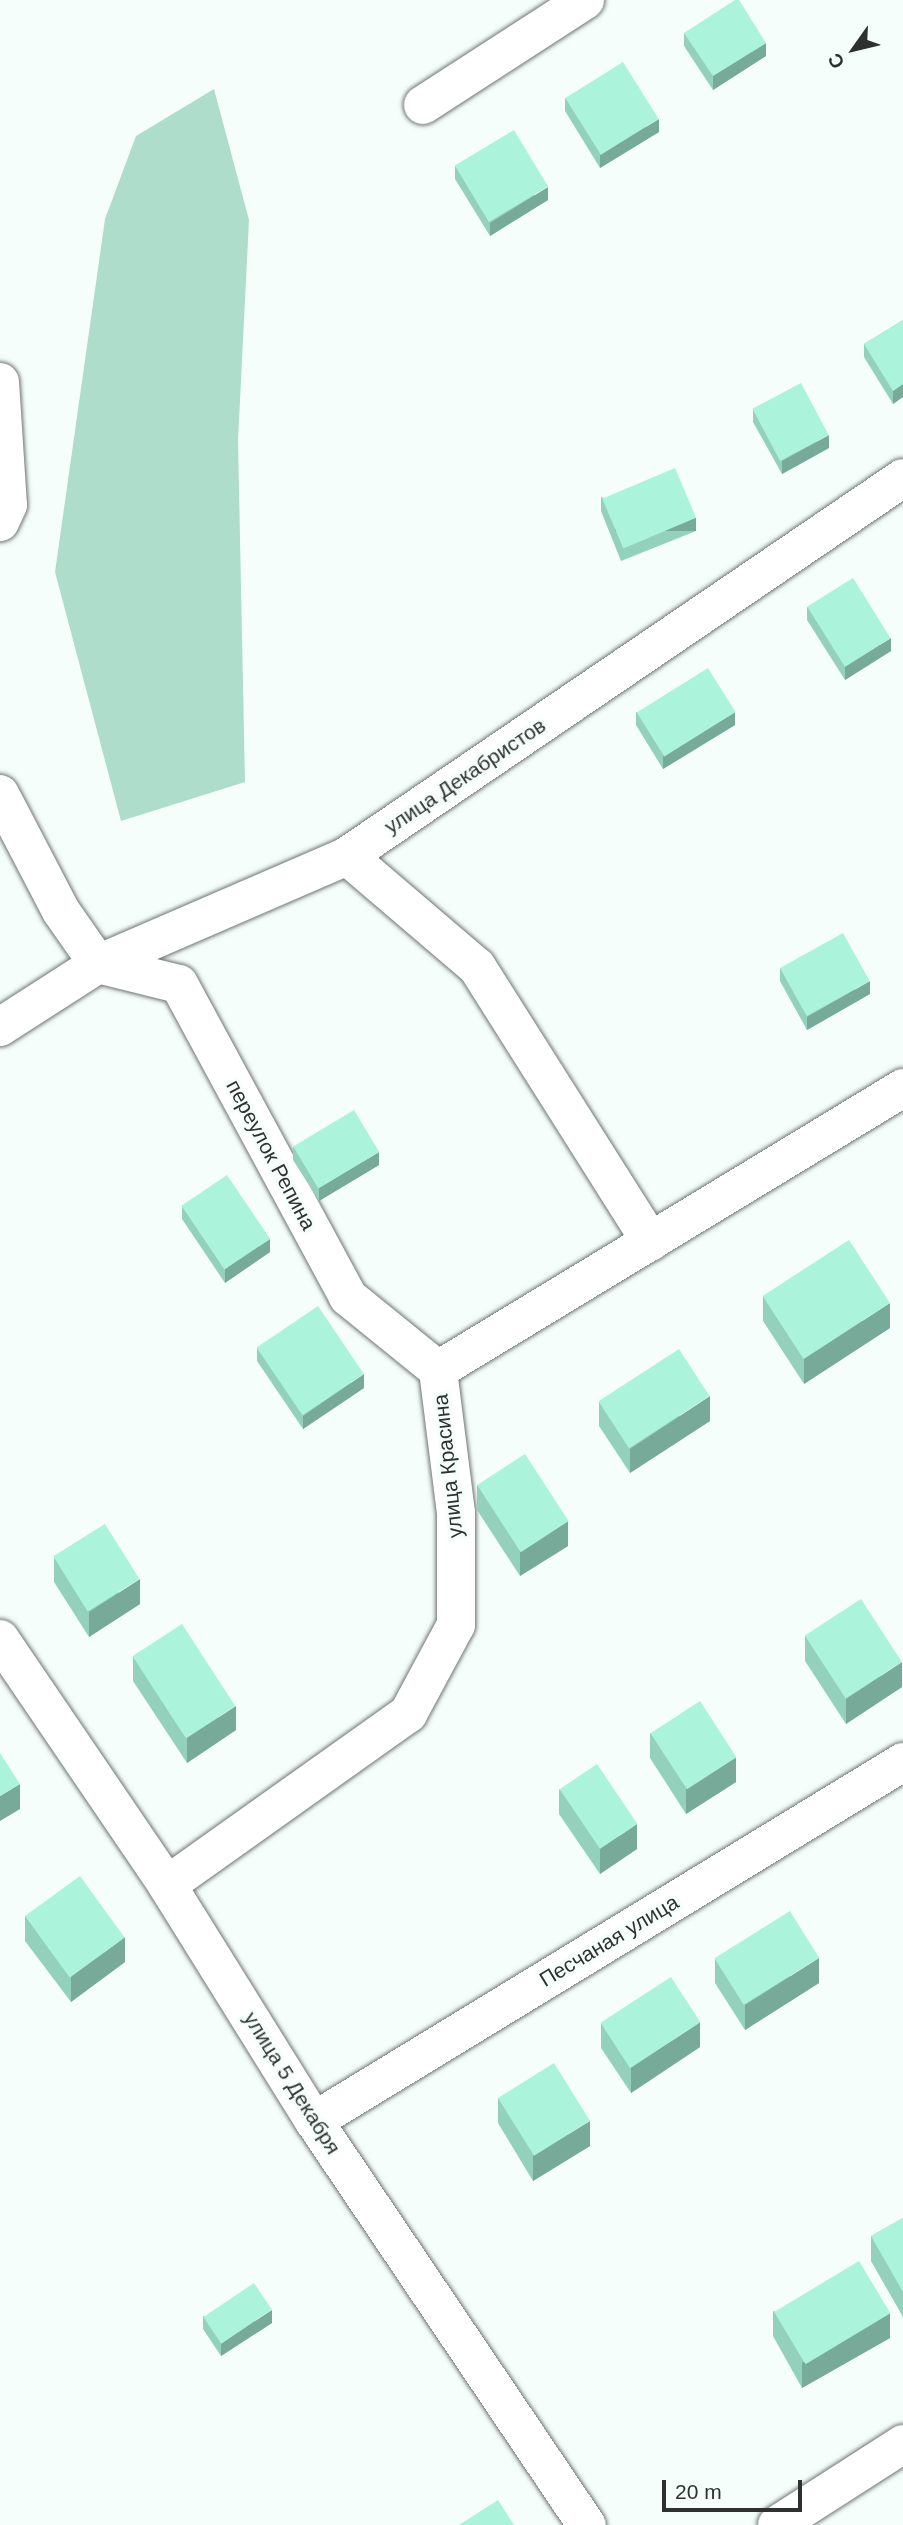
<!DOCTYPE html>
<html>
<head>
<meta charset="utf-8">
<style>
  body { margin:0 }
  #map { position:relative; width:903px; height:2525px; overflow:hidden; background:#f6fefb; font-family:Arial,sans-serif }
  div>[style] { position:absolute }
  [style*='--x'] { left:calc(var(--x)*1px); top:calc(var(--y)*1px); width:calc(var(--w)*1px); rotate:calc(var(--a)*1deg) }
  .green>* { inset:0; background:#aeddcc }
  .roads { filter:drop-shadow(0 0 2px #6e7572) drop-shadow(0 0 2px #6e7572) }
  .minor>* { height:38px; margin:-19px; padding:0 19px; transform-origin:19px; border-radius:19px; background:#fff }
  .wall>* { inset:0; background:#94d1bc }
  .shaded-wall>* { inset:0; background:#78aa99; transform-origin:0 0 }
  .building>* { inset:0; background:#acf3db; transform-origin:0 0 }
  span { translate:-50% -50%; white-space:nowrap; text-align:center; line-height:1.15; -webkit-text-stroke:7px #f6fefb; paint-order:stroke }
  .street-label { font-size:21px; color:#2e3130 }
  .north { position:absolute; left:819px; top:14px; width:70px; height:70px; -webkit-text-stroke:5px #f6fefb; paint-order:stroke; rotate:236deg; font-size:19px; font-weight:700; line-height:28px; text-align:center; color:#2e3130 }
  .north::after { content:''; display:block; margin:auto; width:24px; height:32px; background:#2e3130; clip-path:polygon(50% 0,100% 100%,50% 72%,0 100%) }
  .scale { position:absolute; left:662px; top:2480px; width:140px; height:32px; box-sizing:border-box; border:4px solid #2e3130; border-top:0; padding-left:9px; font-size:21px; line-height:24px; white-space:nowrap; color:#2e3130; -webkit-text-stroke:5px #f6fefb; paint-order:stroke }
</style>
</head>
<body>
<div id="map">
  <div class="green">
    <div style="clip-path:polygon(214px 89px,249px 220px,238px 440px,245px 782px,121px 821px,55px 572px,105px 219px,136px 136px)"></div>
  </div>
  <div class="roads">
    <div class="minor">
      <div style="--x:423;--y:105;--w:193;--a:-32.9"></div>
      <div style="--x:0;--y:382;--w:123;--a:86.3"></div>
      <div style="--x:8;--y:505;--w:19;--a:115"></div>
      <div style="--x:0;--y:794;--w:132;--a:62.5"></div>
      <div style="--x:61;--y:911;--w:65;--a:55.1"></div>
      <div style="--x:98;--y:964;--w:83;--a:13.9"></div>
      <div style="--x:179;--y:984;--w:356;--a:61.6"></div>
      <div style="--x:348;--y:1297;--w:116;--a:39"></div>
      <div style="--x:347;--y:856;--w:171;--a:40.5"></div>
      <div style="--x:477;--y:967;--w:325;--a:57.7"></div>
      <div style="--x:0;--y:1027;--w:117;--a:-32.7"></div>
      <div style="--x:98;--y:964;--w:271;--a:-23.4"></div>
      <div style="--x:347;--y:856;--w:672;--a:-34.21"></div>
      <div style="--x:0;--y:1639;--w:297;--a:55.8"></div>
      <div style="--x:167;--y:1885;--w:278;--a:58.1"></div>
      <div style="--x:314;--y:2121;--w:488;--a:56"></div>
      <div style="--x:167;--y:1885;--w:296;--a:-35.4"></div>
      <div style="--x:408;--y:1714;--w:101;--a:-61.7"></div>
      <div style="--x:456;--y:1625;--w:112;--a:-90"></div>
      <div style="--x:456;--y:1513;--w:144;--a:-97.2"></div>
      <div style="--x:438;--y:1370;--w:544;--a:-31.23"></div>
      <div style="--x:314;--y:2121;--w:690;--a:-31.36"></div>
      <div style="--x:777;--y:2525;--w:150;--a:-32.7"></div>
    </div>
  </div>
  <div class="wall">
    <div style="clip-path:polygon(684px 33px,766px 56px,713px 90px,684px 46px)"></div>
    <div style="clip-path:polygon(565px 98px,659px 132px,600px 168px,565px 111px)"></div>
    <div style="clip-path:polygon(455px 166px,548px 200px,490px 236px,455px 179px)"></div>
    <div style="clip-path:polygon(903px 320px,903px 397px,893px 404px,864px 357px,864px 344px)"></div>
    <div style="clip-path:polygon(753px 409px,829px 448px,782px 474px,753px 422px)"></div>
    <div style="clip-path:polygon(601px 497px,696px 531px,621px 561px,601px 511px)"></div>
    <div style="clip-path:polygon(807px 607px,891px 651px,845px 680px,807px 620px)"></div>
    <div style="clip-path:polygon(636px 712px,735px 725px,663px 769px,636px 725px)"></div>
    <div style="clip-path:polygon(780px 968px,870px 994px,807px 1030px,780px 981px)"></div>
    <div style="clip-path:polygon(293px 1147px,379px 1165px,319px 1201px,293px 1160px)"></div>
    <div style="clip-path:polygon(182px 1206px,270px 1252px,225px 1283px,182px 1219px)"></div>
    <div style="clip-path:polygon(763px 1296px,890px 1328px,804px 1384px,763px 1321px)"></div>
    <div style="clip-path:polygon(257px 1348px,364px 1388px,303px 1429px,257px 1361px)"></div>
    <div style="clip-path:polygon(599px 1402px,710px 1421px,630px 1473px,599px 1426px)"></div>
    <div style="clip-path:polygon(477px 1485px,568px 1546px,520px 1576px,477px 1510px)"></div>
    <div style="clip-path:polygon(54px 1558px,140px 1604px,89px 1637px,54px 1582px)"></div>
    <div style="clip-path:polygon(805px 1636px,902px 1687px,846px 1724px,805px 1661px)"></div>
    <div style="clip-path:polygon(133px 1656px,236px 1730px,187px 1763px,133px 1681px)"></div>
    <div style="clip-path:polygon(650px 1733px,736px 1782px,686px 1814px,650px 1758px)"></div>
    <div style="clip-path:polygon(559px 1789px,637px 1849px,600px 1874px,559px 1814px)"></div>
    <div style="clip-path:polygon(25px 1916px,125px 1962px,71px 2002px,25px 1941px)"></div>
    <div style="clip-path:polygon(715px 1958px,819px 1983px,745px 2030px,715px 1983px)"></div>
    <div style="clip-path:polygon(601px 2023px,700px 2047px,631px 2093px,601px 2048px)"></div>
    <div style="clip-path:polygon(498px 2098px,590px 2146px,533px 2181px,498px 2123px)"></div>
    <div style="clip-path:polygon(903px 2218px,903px 2317px,871px 2261px,871px 2236px)"></div>
    <div style="clip-path:polygon(773px 2311px,890px 2338px,802px 2388px,773px 2336px)"></div>
    <div style="clip-path:polygon(203px 2316px,272px 2323px,221px 2356px,203px 2329px)"></div>
  </div>
  <div class="shaded-wall">
    <div style="clip-path:polygon(766px 43px,766px 56px,713px 90px,713px 76px)"></div>
    <div style="clip-path:polygon(659px 119px,659px 132px,600px 168px,600px 155px)"></div>
    <div style="clip-path:polygon(548px 187px,548px 200px,490px 236px,490px 223px)"></div>
    <div style="clip-path:polygon(903px 384px,903px 397px,893px 404px,893px 391px)"></div>
    <div style="clip-path:polygon(829px 435px,829px 448px,782px 474px,782px 461px)"></div>
    <div style="left:696px;top:518px;width:13px;height:81px;rotate:90deg"></div>
    <div style="clip-path:polygon(891px 638px,891px 651px,845px 680px,845px 667px)"></div>
    <div style="clip-path:polygon(735px 712px,735px 725px,663px 769px,663px 756px)"></div>
    <div style="clip-path:polygon(870px 981px,870px 994px,807px 1030px,807px 1017px)"></div>
    <div style="clip-path:polygon(379px 1152px,379px 1165px,319px 1201px,319px 1188px)"></div>
    <div style="clip-path:polygon(270px 1239px,270px 1252px,225px 1283px,225px 1269px)"></div>
    <div style="clip-path:polygon(890px 1303px,890px 1328px,804px 1384px,804px 1359px)"></div>
    <div style="clip-path:polygon(364px 1374px,364px 1388px,303px 1429px,303px 1416px)"></div>
    <div style="clip-path:polygon(710px 1396px,710px 1421px,630px 1473px,630px 1449px)"></div>
    <div style="clip-path:polygon(568px 1521px,568px 1546px,520px 1576px,520px 1552px)"></div>
    <div style="clip-path:polygon(140px 1579px,140px 1604px,89px 1637px,89px 1612px)"></div>
    <div style="clip-path:polygon(902px 1662px,902px 1687px,846px 1724px,846px 1699px)"></div>
    <div style="clip-path:polygon(236px 1706px,236px 1730px,187px 1763px,187px 1738px)"></div>
    <div style="clip-path:polygon(736px 1757px,736px 1782px,686px 1814px,686px 1789px)"></div>
    <div style="clip-path:polygon(20px 1784px,20px 1809px,0 1821px,0 1796px)"></div>
    <div style="clip-path:polygon(637px 1824px,637px 1849px,600px 1874px,600px 1849px)"></div>
    <div style="clip-path:polygon(125px 1937px,125px 1962px,71px 2002px,71px 1977px)"></div>
    <div style="clip-path:polygon(819px 1958px,819px 1983px,745px 2030px,745px 2005px)"></div>
    <div style="clip-path:polygon(700px 2022px,700px 2047px,631px 2093px,631px 2068px)"></div>
    <div style="clip-path:polygon(590px 2121px,590px 2146px,533px 2181px,533px 2156px)"></div>
    <div style="clip-path:polygon(272px 2310px,272px 2323px,221px 2356px,221px 2343px)"></div>
    <div style="clip-path:polygon(890px 2313px,890px 2338px,802px 2388px,802px 2363px)"></div>
  </div>
  <div class="building">
    <div style="clip-path:polygon(735px 0,739px 0,766px 43px,713px 76px,684px 33px)"></div>
    <div style="left:623px;top:62px;width:67px;height:68px;rotate:58deg"></div>
    <div style="left:514px;top:130px;width:66px;height:69px;rotate:59deg"></div>
    <div style="clip-path:polygon(903px 320px,903px 384px,893px 391px,864px 344px)"></div>
    <div style="left:801px;top:383px;width:59px;height:55px;rotate:62deg"></div>
    <div style="left:675px;top:468px;width:54px;height:79px;rotate:67deg"></div>
    <div style="left:853px;top:578px;width:71px;height:54px;rotate:58deg"></div>
    <div style="left:708px;top:668px;width:52px;height:84px;rotate:58deg"></div>
    <div style="left:843px;top:933px;width:55px;height:72px;rotate:61deg"></div>
    <div style="left:354px;top:1110px;width:49px;height:71px;rotate:59deg"></div>
    <div style="left:227px;top:1175px;width:77px;height:55px;rotate:56deg"></div>
    <div style="left:849px;top:1240px;width:75px;height:103px;rotate:57deg"></div>
    <div style="left:318px;top:1306px;width:82px;height:74px;rotate:56deg"></div>
    <div style="left:679px;top:1349px;width:56px;height:96px;rotate:57deg"></div>
    <div style="left:525px;top:1454px;width:80px;height:57px;rotate:57deg"></div>
    <div style="left:105px;top:1524px;width:65px;height:61px;rotate:58deg"></div>
    <div style="left:861px;top:1599px;width:75px;height:67px;rotate:57deg"></div>
    <div style="left:182px;top:1624px;width:98px;height:59px;rotate:57deg"></div>
    <div style="left:700px;top:1701px;width:67px;height:59px;rotate:57deg"></div>
    <div style="clip-path:polygon(0 1753px,20px 1784px,0 1796px)"></div>
    <div style="left:597px;top:1764px;width:72px;height:45px;rotate:56deg"></div>
    <div style="left:80px;top:1876px;width:76px;height:68px;rotate:54deg"></div>
    <div style="left:790px;top:1911px;width:55px;height:89px;rotate:58deg"></div>
    <div style="left:671px;top:1977px;width:54px;height:84px;rotate:57deg"></div>
    <div style="left:554px;top:2063px;width:68px;height:66px;rotate:58deg"></div>
    <div style="clip-path:polygon(903px 2218px,903px 2292px,871px 2236px)"></div>
    <div style="left:859px;top:2261px;width:61px;height:99px;rotate:59deg"></div>
    <div style="left:254px;top:2283px;width:32px;height:61px;rotate:56deg"></div>
    <div style="clip-path:polygon(498px 2500px,514px 2525px,459px 2525px)"></div>
  </div>
  <div class="street-label">
    <span style="left:465px;top:776px;rotate:-34deg">улица Декабристов</span>
    <span style="left:271px;top:1155px;rotate:62deg">переулок Репина</span>
    <span style="left:448px;top:1466px;rotate:-96deg">улица Красина</span>
    <span style="left:609px;top:1941px;rotate:-31deg">Песчаная улица</span>
    <span style="left:292px;top:2083px;rotate:58deg">улица 5 Декабря</span>
  </div>
  <div class="north">С</div>
  <div class="scale">20 m</div>
</div>
</body>
</html>
